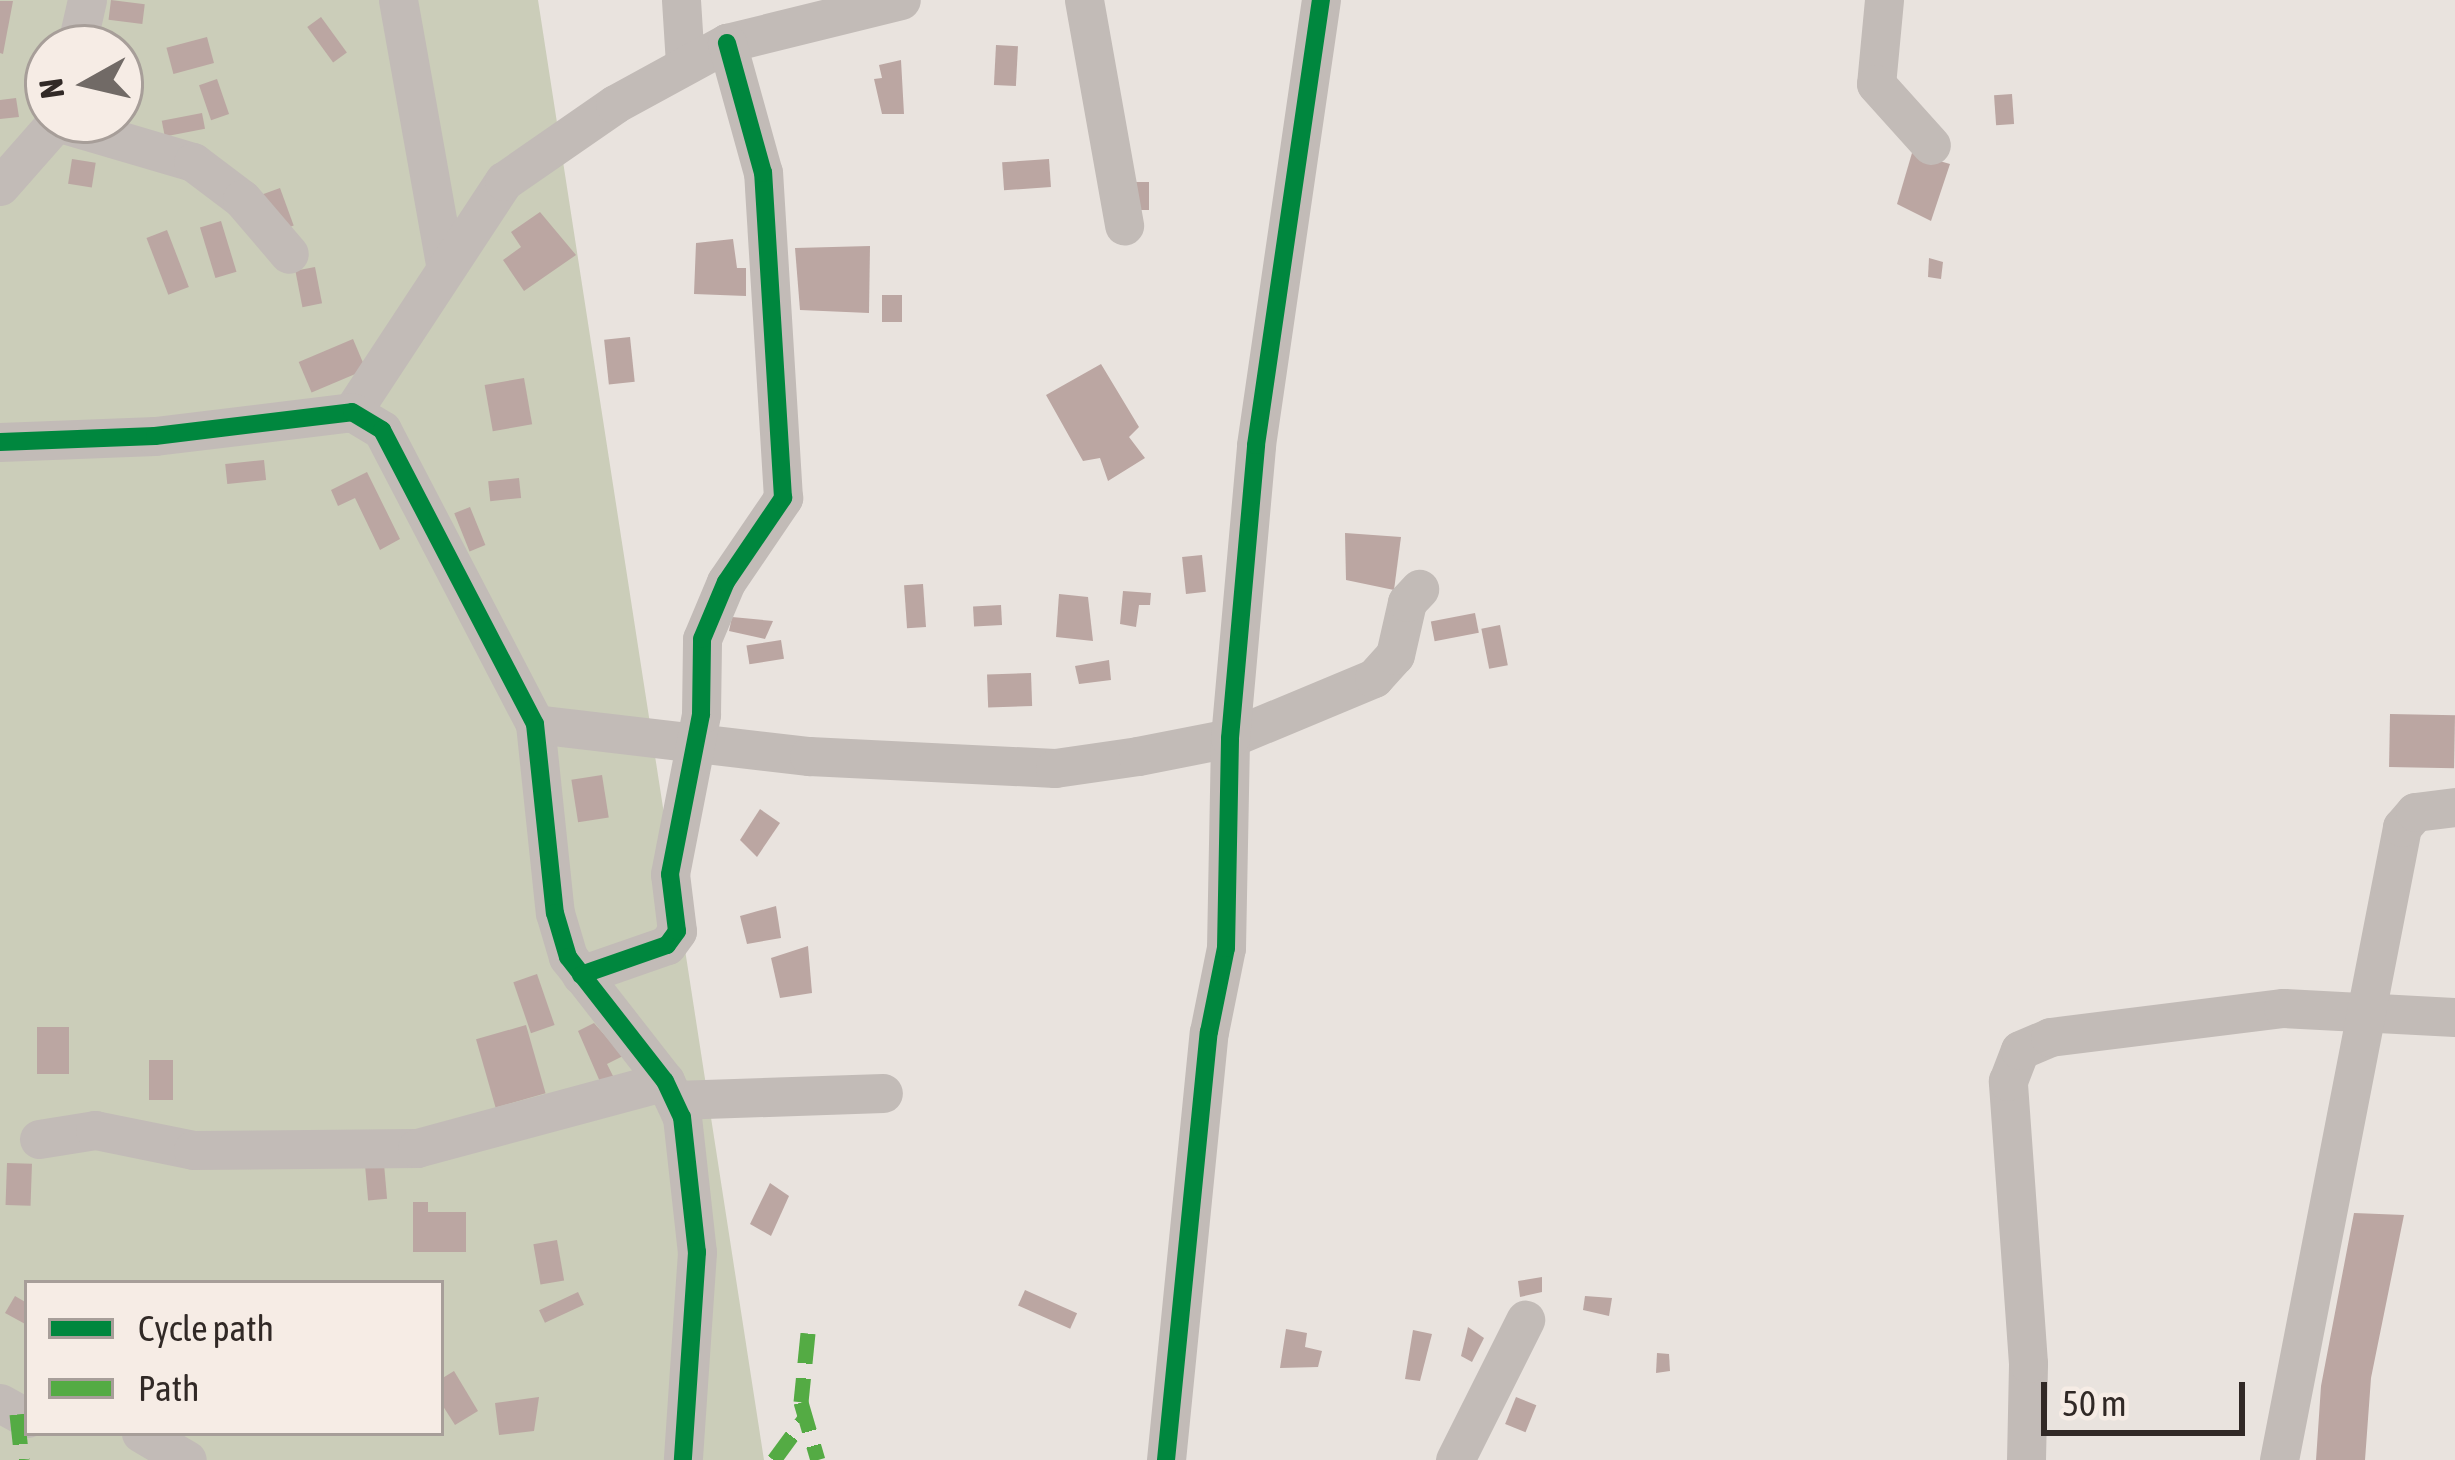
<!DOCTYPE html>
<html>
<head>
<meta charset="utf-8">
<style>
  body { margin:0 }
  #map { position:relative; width:2455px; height:1460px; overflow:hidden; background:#e9e3de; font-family:"Asap Condensed",sans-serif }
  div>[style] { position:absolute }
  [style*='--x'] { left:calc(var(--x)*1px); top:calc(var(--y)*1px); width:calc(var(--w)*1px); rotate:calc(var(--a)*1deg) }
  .green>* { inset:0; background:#cbcdb9 }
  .building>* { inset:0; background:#bba6a2; transform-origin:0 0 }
  .minor>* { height:39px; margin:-19.5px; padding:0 19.5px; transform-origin:19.5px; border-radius:19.5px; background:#c2bbb7 }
  .quiet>* { height:15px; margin-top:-7.5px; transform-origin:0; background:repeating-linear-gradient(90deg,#54ab44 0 30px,transparent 0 45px) }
  .cycleway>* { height:18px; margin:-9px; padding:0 9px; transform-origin:9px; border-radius:9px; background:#00873e }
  span { translate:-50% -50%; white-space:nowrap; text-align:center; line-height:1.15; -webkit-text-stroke:10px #f6ece5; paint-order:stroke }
  .legend { position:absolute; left:24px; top:1280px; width:420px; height:156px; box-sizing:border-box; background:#f6ece5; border:3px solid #a79e99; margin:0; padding:15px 21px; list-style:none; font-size:36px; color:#312926 }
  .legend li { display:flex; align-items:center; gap:24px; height:60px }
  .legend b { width:60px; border:3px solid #a79e99 }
  .north { position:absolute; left:24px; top:24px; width:120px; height:120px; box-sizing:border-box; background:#f6ece5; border:3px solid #a79e99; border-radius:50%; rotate:262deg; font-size:33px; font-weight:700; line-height:48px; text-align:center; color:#312926 }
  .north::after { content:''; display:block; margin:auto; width:42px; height:54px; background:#716a66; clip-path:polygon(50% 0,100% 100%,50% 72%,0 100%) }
  .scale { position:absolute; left:2041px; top:1382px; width:204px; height:54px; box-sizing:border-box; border:6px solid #312926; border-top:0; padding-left:15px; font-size:36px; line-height:42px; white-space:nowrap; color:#312926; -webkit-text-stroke:9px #f6ece5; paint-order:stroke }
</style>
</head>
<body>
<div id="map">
  <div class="green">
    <div style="clip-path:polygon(evenodd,0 0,538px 0,764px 1460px,0 1460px,0 0,48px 48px,120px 48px,120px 120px,48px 120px,48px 48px,0 0,27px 1283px,441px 1283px,441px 1433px,27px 1433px,27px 1283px)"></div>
  </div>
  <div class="building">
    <div style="left:111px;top:0;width:34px;height:20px;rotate:7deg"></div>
    <div style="clip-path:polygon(0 1px,13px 1px,3px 54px,0 53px)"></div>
    <div style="left:321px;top:17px;width:44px;height:17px;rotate:54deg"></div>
    <div style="left:207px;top:37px;width:27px;height:42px;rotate:75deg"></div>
    <div style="left:996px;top:45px;width:22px;height:40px;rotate:3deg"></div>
    <div style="clip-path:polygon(901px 60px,904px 114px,882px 114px,874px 79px,882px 78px,879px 65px)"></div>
    <div style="left:217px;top:79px;width:37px;height:19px;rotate:71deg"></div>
    <div style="left:2012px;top:94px;width:30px;height:18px;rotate:86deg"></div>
    <div style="clip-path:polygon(16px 98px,19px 117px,0 119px,0 100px)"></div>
    <div style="left:202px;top:113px;width:16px;height:41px;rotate:79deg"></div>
    <div style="clip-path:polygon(1912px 153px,1950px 164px,1931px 221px,1897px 204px)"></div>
    <div style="left:72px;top:159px;width:24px;height:25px;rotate:9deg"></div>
    <div style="left:1049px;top:159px;width:28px;height:47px;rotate:86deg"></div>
    <div style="left:1128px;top:182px;width:21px;height:28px"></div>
    <div style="left:280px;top:188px;width:40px;height:19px;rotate:70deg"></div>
    <div style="clip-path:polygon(540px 212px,576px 255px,524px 291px,503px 260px,521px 247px,511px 232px)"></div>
    <div style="left:221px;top:221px;width:53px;height:22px;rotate:73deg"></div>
    <div style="left:167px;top:230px;width:61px;height:22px;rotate:69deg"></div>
    <div style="clip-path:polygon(733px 239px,737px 268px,746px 268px,746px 296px,694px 294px,696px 243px)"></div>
    <div style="clip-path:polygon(870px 246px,869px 313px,800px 310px,795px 248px)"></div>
    <div style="clip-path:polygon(1929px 258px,1943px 262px,1941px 279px,1928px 277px)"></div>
    <div style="left:315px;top:267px;width:37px;height:20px;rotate:79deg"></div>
    <div style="left:882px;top:295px;width:20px;height:27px"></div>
    <div style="left:630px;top:337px;width:45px;height:26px;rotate:84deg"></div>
    <div style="left:353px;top:339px;width:33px;height:59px;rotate:67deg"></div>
    <div style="clip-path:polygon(1101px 364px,1139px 427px,1129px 437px,1145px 458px,1108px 481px,1100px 458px,1083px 461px,1046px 395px)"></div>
    <div style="left:524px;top:378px;width:47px;height:40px;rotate:80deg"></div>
    <div style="left:264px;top:460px;width:20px;height:39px;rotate:84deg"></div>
    <div style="clip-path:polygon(367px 472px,400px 539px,380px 550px,355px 498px,338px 506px,331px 490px)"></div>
    <div style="left:519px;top:478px;width:20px;height:31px;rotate:84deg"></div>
    <div style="left:470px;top:507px;width:41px;height:17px;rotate:68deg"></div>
    <div style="clip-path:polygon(1345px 533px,1401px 537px,1394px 590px,1346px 580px)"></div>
    <div style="left:1202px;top:555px;width:37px;height:20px;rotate:84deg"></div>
    <div style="left:923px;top:584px;width:43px;height:19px;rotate:86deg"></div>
    <div style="clip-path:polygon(1123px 591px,1151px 593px,1150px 605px,1139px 605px,1136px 627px,1120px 624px)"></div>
    <div style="clip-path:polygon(1059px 594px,1088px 597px,1093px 641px,1056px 637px)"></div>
    <div style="left:1001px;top:605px;width:20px;height:28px;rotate:87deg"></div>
    <div style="left:1475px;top:613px;width:20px;height:45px;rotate:79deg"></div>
    <div style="clip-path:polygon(732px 617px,773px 621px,765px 639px,729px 631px)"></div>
    <div style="left:1500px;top:625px;width:41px;height:19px;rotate:79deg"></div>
    <div style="left:781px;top:640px;width:19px;height:35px;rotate:81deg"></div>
    <div style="clip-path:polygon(1109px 660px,1111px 680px,1079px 684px,1075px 666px)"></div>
    <div style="left:1031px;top:673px;width:33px;height:44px;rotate:88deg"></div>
    <div style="left:2390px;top:714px;width:65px;height:53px;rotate:1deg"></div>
    <div style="left:602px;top:775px;width:43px;height:31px;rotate:81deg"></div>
    <div style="clip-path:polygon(760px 809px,780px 823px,757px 857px,740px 840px)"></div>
    <div style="clip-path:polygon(776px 906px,781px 938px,747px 944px,740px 916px)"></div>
    <div style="clip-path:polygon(808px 946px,812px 993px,780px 998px,771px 958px)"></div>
    <div style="left:537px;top:974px;width:54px;height:25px;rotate:71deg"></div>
    <div style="clip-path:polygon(594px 1023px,623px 1056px,607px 1064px,614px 1078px,601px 1084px,578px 1031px)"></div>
    <div style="left:526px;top:1025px;width:71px;height:52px;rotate:74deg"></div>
    <div style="left:37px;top:1027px;width:32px;height:47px"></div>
    <div style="left:149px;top:1060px;width:24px;height:40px"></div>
    <div style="left:7px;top:1163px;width:25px;height:42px;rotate:2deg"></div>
    <div style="left:384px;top:1164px;width:35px;height:19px;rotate:85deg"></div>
    <div style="clip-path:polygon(770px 1183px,789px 1196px,771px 1236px,750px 1224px)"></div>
    <div style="clip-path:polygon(413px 1202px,428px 1202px,428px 1212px,466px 1212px,466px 1252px,413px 1252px)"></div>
    <div style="clip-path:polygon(2354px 1213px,2404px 1215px,2371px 1378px,2365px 1460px,2316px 1460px,2321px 1386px)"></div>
    <div style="left:557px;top:1240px;width:41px;height:24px;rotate:80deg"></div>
    <div style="clip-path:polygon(1542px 1277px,1542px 1292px,1520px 1297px,1518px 1281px)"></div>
    <div style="left:1025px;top:1290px;width:57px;height:17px;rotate:24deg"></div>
    <div style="left:578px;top:1292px;width:14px;height:43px;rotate:65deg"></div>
    <div style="clip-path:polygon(15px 1296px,27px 1303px,27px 1325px,5px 1313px)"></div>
    <div style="clip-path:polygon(1585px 1296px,1612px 1298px,1609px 1316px,1583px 1310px)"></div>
    <div style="clip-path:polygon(1468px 1327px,1484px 1338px,1472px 1362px,1461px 1356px)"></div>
    <div style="clip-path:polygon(1286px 1329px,1307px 1333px,1305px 1347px,1322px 1351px,1318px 1367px,1280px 1368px)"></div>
    <div style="clip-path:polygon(1413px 1330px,1432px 1334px,1420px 1381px,1405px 1379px)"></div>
    <div style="clip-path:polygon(1657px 1353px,1669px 1354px,1670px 1371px,1656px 1373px)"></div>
    <div style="clip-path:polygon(454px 1371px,478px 1411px,455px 1425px,441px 1403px,441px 1379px)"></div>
    <div style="clip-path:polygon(539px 1397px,534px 1431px,499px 1435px,495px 1403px)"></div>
    <div style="left:1516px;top:1397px;width:22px;height:29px;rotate:22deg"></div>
  </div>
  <div class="minor">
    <div style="--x:398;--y:0;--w:269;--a:79.9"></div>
    <div style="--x:681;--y:0;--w:63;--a:86.4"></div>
    <div style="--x:1084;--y:0;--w:229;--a:79.9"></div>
    <div style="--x:1884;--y:0;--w:84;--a:95.4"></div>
    <div style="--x:1876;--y:84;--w:82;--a:48"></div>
    <div style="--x:76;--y:48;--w:49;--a:-77.1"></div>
    <div style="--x:57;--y:122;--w:142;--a:16.4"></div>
    <div style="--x:193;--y:162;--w:61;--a:37.1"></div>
    <div style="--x:242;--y:199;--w:72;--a:49.5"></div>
    <div style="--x:0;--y:186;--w:88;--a:-48.7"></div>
    <div style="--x:352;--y:412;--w:277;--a:-56.7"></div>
    <div style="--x:504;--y:181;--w:135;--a:-34.7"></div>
    <div style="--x:615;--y:104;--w:128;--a:-28.6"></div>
    <div style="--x:727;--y:43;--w:179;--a:-13.9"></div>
    <div style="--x:0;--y:442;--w:155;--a:-2.2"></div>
    <div style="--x:155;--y:436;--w:198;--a:-6.9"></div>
    <div style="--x:352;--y:412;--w:35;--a:31"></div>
    <div style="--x:382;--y:430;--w:331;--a:62.5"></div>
    <div style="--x:535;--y:724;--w:190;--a:84"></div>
    <div style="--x:555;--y:913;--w:46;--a:73.5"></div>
    <div style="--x:568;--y:957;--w:157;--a:52"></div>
    <div style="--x:665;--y:1081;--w:40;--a:65"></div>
    <div style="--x:682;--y:1117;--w:136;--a:83.7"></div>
    <div style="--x:697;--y:1252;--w:208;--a:93.9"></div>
    <div style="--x:535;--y:724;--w:276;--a:6.7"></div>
    <div style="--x:809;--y:756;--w:246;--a:2.8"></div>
    <div style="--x:1055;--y:768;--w:84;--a:-8.2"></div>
    <div style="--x:1138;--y:756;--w:94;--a:-11.1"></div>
    <div style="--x:1230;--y:738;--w:156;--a:-22.6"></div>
    <div style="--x:1374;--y:678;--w:31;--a:-48"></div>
    <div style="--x:1395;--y:655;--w:54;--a:-77.2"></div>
    <div style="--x:1407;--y:602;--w:18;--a:-47"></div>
    <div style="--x:581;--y:975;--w:91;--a:-19.2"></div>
    <div style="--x:667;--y:945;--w:17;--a:-54"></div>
    <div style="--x:677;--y:931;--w:57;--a:-97"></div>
    <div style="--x:670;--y:874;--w:163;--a:-79"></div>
    <div style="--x:701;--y:714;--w:75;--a:-89.2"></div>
    <div style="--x:702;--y:639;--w:62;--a:-67.2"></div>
    <div style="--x:726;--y:582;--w:102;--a:-55.8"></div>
    <div style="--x:783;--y:498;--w:326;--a:-93.5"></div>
    <div style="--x:763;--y:173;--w:135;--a:-105.5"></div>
    <div style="--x:675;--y:1100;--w:208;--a:-1.9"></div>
    <div style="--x:39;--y:1139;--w:57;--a:-9.1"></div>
    <div style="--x:95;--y:1130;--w:100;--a:11.5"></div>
    <div style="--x:193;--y:1150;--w:224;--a:-0.5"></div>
    <div style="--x:417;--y:1148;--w:257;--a:-15.1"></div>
    <div style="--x:0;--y:1403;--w:31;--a:29"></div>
    <div style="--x:141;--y:1433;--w:53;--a:30.4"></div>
    <div style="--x:1166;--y:1460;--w:430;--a:-84.3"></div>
    <div style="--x:1209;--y:1032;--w:86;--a:-78.6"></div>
    <div style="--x:1226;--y:948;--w:210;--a:-88.9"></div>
    <div style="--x:1230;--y:738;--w:294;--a:-84.9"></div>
    <div style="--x:1256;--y:445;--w:450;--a:-81.7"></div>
    <div style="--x:1455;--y:1460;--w:157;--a:-63.4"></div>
    <div style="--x:2026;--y:1460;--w:97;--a:-88.8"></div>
    <div style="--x:2028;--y:1363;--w:283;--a:-94.1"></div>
    <div style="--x:2008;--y:1081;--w:33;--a:-69"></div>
    <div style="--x:2020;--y:1050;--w:33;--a:-23"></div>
    <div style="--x:2050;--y:1037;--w:235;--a:-7.1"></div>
    <div style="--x:2283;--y:1008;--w:172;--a:3"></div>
    <div style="--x:2279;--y:1460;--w:645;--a:-79"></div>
    <div style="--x:2402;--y:827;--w:20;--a:-49"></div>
    <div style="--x:2415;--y:812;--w:40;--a:-7.1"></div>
  </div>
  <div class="quiet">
    <div style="--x:808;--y:1333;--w:69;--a:95.8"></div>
    <div style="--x:801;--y:1402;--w:60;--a:73.7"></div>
    <div style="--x:17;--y:1414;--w:46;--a:83.8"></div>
    <div style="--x:774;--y:1460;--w:51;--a:-53.8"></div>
  </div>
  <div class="cycleway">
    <div style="--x:0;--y:442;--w:155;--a:-2.2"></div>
    <div style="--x:155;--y:436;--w:198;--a:-6.9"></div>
    <div style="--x:352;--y:412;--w:35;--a:31"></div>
    <div style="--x:382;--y:430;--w:331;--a:62.5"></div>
    <div style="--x:535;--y:724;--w:190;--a:84"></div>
    <div style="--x:555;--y:913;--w:46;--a:73.5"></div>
    <div style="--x:568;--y:957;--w:157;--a:52"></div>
    <div style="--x:665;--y:1081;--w:40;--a:65"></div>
    <div style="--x:682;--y:1117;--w:136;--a:83.7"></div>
    <div style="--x:697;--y:1252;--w:208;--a:93.9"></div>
    <div style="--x:581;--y:975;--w:91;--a:-19.2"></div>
    <div style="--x:667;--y:945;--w:17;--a:-54"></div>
    <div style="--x:677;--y:931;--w:57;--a:-97"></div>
    <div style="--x:670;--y:874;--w:163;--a:-79"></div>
    <div style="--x:701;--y:714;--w:75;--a:-89.2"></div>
    <div style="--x:702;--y:639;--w:62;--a:-67.2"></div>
    <div style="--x:726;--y:582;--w:102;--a:-55.8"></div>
    <div style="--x:783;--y:498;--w:326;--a:-93.5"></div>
    <div style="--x:763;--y:173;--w:135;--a:-105.5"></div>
    <div style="--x:1166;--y:1460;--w:430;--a:-84.3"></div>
    <div style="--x:1209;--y:1032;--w:86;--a:-78.6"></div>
    <div style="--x:1226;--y:948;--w:210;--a:-88.9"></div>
    <div style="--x:1230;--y:738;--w:294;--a:-84.9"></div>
    <div style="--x:1256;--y:445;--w:450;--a:-81.7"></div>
  </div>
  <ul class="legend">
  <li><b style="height:15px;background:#00873e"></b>Cycle path</li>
  <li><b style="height:15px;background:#54ab44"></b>Path</li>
  </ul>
  <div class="north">N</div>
  <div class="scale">50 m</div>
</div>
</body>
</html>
